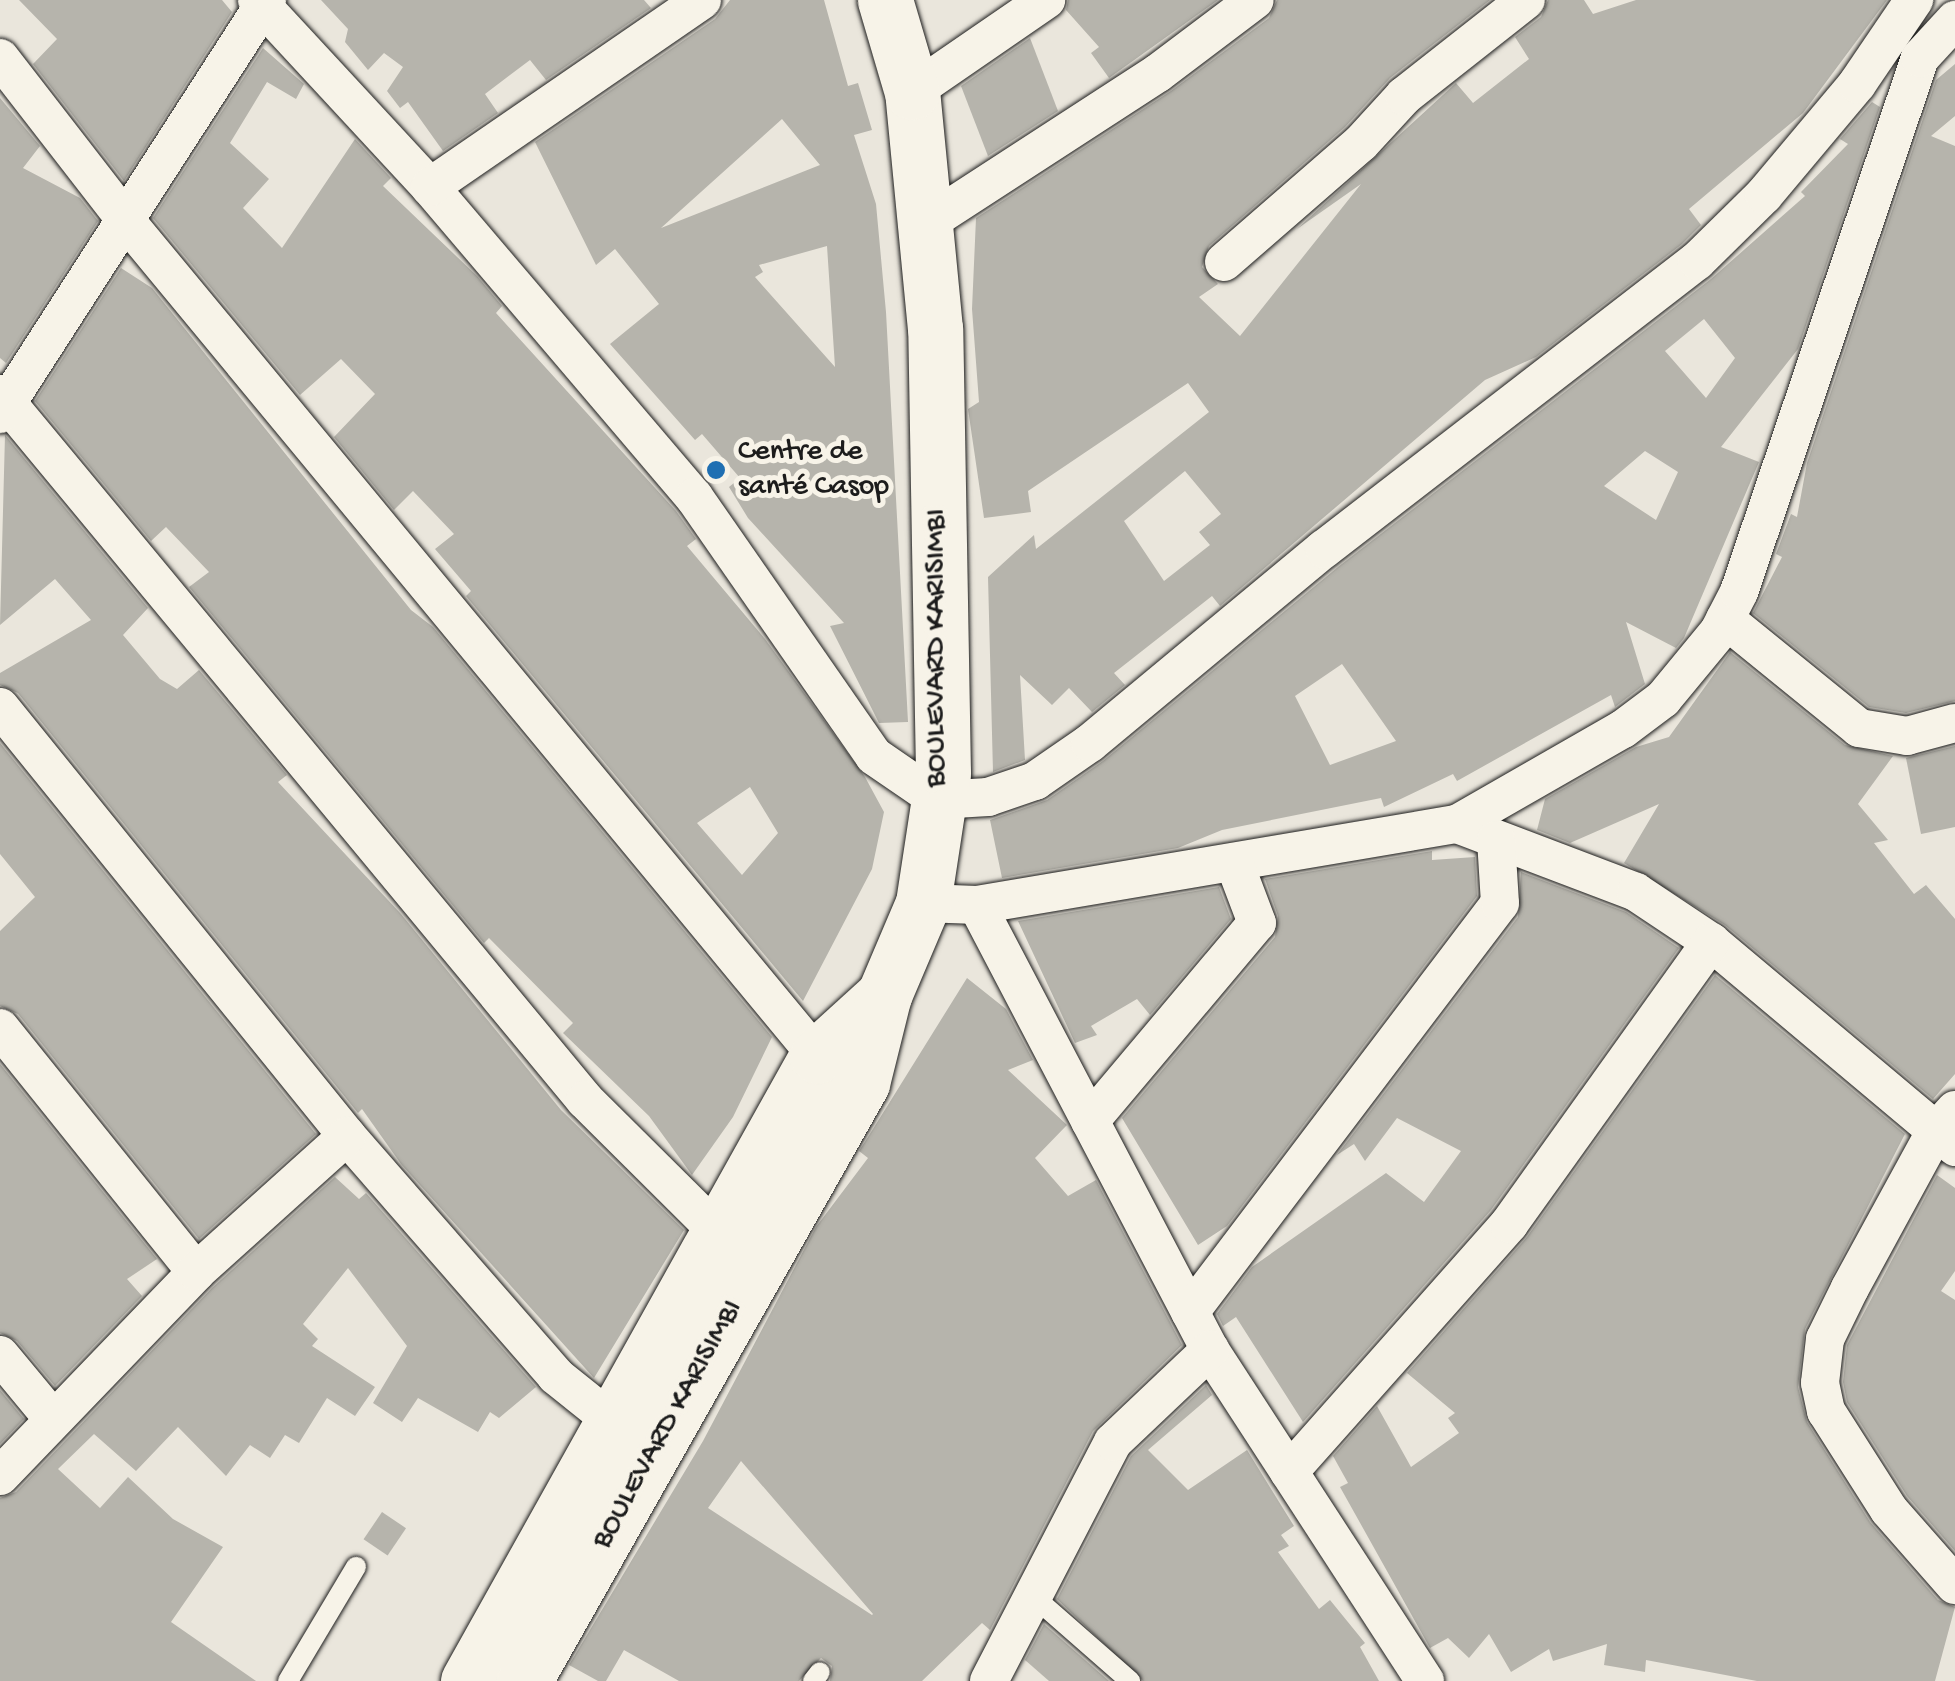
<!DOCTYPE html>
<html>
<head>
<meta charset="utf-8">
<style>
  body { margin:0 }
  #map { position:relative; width:1955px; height:1681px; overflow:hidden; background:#eae6dc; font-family:"Gochi Hand",sans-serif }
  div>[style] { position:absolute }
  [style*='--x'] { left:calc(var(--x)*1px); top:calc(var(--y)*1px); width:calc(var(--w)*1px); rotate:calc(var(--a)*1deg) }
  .building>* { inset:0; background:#b6b4ac; transform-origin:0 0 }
  .roads { filter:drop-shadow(0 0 2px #1c1c1c) drop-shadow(0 0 2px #1c1c1c) }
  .lane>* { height:20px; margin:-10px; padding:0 10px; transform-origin:10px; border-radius:10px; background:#f7f3e8 }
  .street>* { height:38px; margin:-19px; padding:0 19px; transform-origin:19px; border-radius:19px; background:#f7f3e8 }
  .primary>* { height:55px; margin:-27.5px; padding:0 27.5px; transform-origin:27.5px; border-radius:27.5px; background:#f7f3e8 }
  .dots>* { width:28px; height:28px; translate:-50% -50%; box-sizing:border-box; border:5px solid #f7f3e8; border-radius:50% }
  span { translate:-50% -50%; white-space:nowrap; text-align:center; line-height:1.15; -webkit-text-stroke:10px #f7f3e8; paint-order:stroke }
  .poi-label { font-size:30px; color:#1c1c1c }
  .left { translate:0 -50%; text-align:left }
  .street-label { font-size:30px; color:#1c1c1c }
</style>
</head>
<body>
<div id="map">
  <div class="building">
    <div style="clip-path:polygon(19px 0,222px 0,232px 12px,124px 181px,33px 64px,57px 39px)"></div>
    <div style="clip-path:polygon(321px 0,644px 0,651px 8px,546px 80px,530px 60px,485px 94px,498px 113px,443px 151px,408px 102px,400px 108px,387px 91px,403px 67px,384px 53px,368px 70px,345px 42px,348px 29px)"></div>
    <div style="clip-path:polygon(evenodd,730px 0,824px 0,848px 86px,858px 83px,872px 130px,854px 135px,876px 204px,886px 312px,908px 722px,879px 723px,830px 626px,844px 623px,748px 518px,729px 487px,740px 478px,702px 434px,695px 440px,610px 344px,659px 304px,615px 249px,596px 265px,535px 142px,715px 19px,730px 0,782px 119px,820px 165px,661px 228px,782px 119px,730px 0,827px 246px,835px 367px,755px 277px,763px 272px,759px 265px,827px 246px)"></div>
    <div style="clip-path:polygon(1068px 0,1218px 0,1109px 78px,1091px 53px,1099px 47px,1066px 10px)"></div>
    <div style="clip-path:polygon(evenodd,1277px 0,1490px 0,1390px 78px,1345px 127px,1209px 246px,1202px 267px,1218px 284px,1199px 297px,1240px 336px,1361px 184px,1297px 229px,1456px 83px,1473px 103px,1529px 59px,1515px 37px,1541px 17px,1548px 0,1584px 0,1593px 14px,1636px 0,1887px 0,1803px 113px,1689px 209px,1701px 225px,1682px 244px,1536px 357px,1485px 380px,1220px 606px,1212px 596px,1114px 673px,1125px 685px,1092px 712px,1069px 688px,1052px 705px,1020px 675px,1025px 760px,993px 772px,988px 577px,1034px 535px,1036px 549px,1209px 412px,1188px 383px,1028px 491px,1031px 512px,984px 518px,968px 409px,979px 402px,972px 309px,976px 218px,1171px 91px,1269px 18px,1277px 0,1185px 471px,1221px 514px,1199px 532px,1210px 545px,1164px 581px,1124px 521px,1185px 471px)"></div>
    <div style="clip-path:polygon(1030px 38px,1058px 111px,988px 156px,961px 86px)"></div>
    <div style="clip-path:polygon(evenodd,263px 48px,304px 84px,296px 99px,267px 82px,230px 143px,269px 179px,243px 208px,282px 248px,355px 139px,391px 178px,383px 186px,477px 276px,502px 306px,496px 313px,676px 511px,696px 539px,687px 546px,765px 639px,865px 777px,884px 812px,872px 869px,803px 1001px,466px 596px,471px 591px,435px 549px,454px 534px,413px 491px,394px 510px,334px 437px,375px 394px,341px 359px,300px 395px,153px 218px,263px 48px,750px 787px,778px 833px,742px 875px,697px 823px,750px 787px)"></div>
    <div style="clip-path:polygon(1955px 64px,1955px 116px,1931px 136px,1955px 146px,1955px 701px,1906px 713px,1869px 707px,1753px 613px,1782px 557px,1776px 554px,1791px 514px,1797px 517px,1807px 463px,1936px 80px)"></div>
    <div style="clip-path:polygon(0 98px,40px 146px,23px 168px,80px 198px,98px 221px,6px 363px,0 358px)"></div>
    <div style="clip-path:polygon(evenodd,1872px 102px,1880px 107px,1798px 349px,1721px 447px,1759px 462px,1684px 638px,1676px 648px,1626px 622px,1645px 684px,1615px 707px,1611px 695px,1457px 781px,1453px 774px,1384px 807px,1381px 798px,1222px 830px,1178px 848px,1002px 878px,990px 820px,1047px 800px,1103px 761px,1338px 567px,1711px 279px,1805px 196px,1801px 192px,1848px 144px,1840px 139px,1872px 102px,1704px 319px,1735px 358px,1706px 398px,1665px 351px,1704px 319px,1872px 102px,1645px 451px,1678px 472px,1656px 520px,1604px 486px,1645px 451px,1872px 102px,1342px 664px,1396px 741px,1330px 765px,1295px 696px,1342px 664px)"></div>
    <div style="clip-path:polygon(121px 268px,152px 288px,411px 610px,433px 627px,772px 1037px,733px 1117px,692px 1175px,649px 1116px,563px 1033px,573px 1023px,489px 938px,484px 943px,189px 587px,209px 572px,166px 527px,151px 541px,35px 401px)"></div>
    <div style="clip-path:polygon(5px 435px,148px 608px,123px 635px,160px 679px,177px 689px,199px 670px,287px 775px,278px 782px,401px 914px,561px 1110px,684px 1230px,594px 1378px,401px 1164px,362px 1109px,358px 1113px,18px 693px,0 685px,0 673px,91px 620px,55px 579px,0 625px)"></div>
    <div style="clip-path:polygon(1730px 652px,1845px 745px,1893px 756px,1858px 804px,1888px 840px,1874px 843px,1914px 894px,1926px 885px,1955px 919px,1955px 1074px,1933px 1099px,1725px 925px,1624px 863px,1659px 804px,1570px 843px,1537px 830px,1545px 799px,1636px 747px,1669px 737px)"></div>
    <div style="clip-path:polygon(0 743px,316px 1134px,199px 1239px,18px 1014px,0 1006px,0 931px,35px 897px,0 854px)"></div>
    <div style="clip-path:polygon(1955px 746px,1955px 827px,1921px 834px,1906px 758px)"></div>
    <div style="clip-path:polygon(1432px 851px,1432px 860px,1475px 857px,1477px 896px,1227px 1226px,1198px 1245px,1122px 1118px,1275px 937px,1278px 916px,1265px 879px)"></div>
    <div style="clip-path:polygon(1521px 872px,1626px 912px,1679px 948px,1491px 1210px,1303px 1422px,1236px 1317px,1223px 1326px,1217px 1314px,1252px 1267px,1386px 1173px,1424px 1202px,1461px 1151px,1397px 1118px,1365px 1161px,1354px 1144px,1337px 1155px,1518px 917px)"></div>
    <div style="clip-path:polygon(1219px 887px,1231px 919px,1150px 1015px,1137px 999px,1091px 1026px,1097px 1035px,1075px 1043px,1018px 921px)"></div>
    <div style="clip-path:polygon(1715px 975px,1905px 1134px,1805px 1329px,1798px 1387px,1807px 1422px,1870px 1522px,1938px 1600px,1955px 1607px,1935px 1681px,1757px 1681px,1646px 1660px,1645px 1672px,1604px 1665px,1607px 1644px,1553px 1661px,1549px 1649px,1511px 1672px,1489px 1634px,1469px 1658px,1448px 1638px,1430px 1648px,1340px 1487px,1348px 1483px,1333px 1456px,1377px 1406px,1411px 1467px,1459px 1433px,1448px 1418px,1455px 1413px,1407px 1373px,1527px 1237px)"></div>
    <div style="clip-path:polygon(evenodd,967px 978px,1006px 1009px,1033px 1060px,1008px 1070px,1067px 1125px,1035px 1158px,1068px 1196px,1096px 1180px,1182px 1345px,1093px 1431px,990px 1630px,982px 1623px,922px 1681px,830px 1681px,832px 1666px,821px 1658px,799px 1681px,679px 1681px,624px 1650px,606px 1681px,598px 1681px,569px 1665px,703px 1441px,816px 1227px,868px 1158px,859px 1151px,868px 1137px,967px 978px,741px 1461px,873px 1614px,872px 1615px,708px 1508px,741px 1461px)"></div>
    <div style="clip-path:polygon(0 1064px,157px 1259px,127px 1279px,142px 1296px,55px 1386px,17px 1341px,0 1333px)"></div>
    <div style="clip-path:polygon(1937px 1175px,1955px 1188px,1955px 1271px,1941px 1291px,1955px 1300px,1955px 1551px,1907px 1496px,1847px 1402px,1843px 1382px,1847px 1345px)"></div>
    <div style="clip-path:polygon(335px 1177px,359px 1199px,366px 1193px,536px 1387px,499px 1418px,490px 1412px,478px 1432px,418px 1398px,402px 1422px,373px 1403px,407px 1346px,348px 1268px,303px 1324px,318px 1339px,312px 1346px,375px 1387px,355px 1416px,327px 1398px,299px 1443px,285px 1435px,270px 1458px,250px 1445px,226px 1476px,178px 1427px,136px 1471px,94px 1434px,58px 1469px,100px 1508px,128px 1477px,173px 1519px,223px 1547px,171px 1622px,256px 1681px,0 1681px,0 1498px,16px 1492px,212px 1288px)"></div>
    <div style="clip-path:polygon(1206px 1385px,1212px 1395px,1148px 1450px,1188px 1490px,1247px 1450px,1294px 1526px,1281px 1535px,1289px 1546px,1278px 1552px,1319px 1609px,1330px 1600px,1365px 1643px,1360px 1647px,1379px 1681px,1143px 1681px,1057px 1599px,1131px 1456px)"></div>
    <div style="clip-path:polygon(0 1390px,24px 1419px,0 1444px)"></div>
    <div style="left:382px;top:1512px;width:29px;height:33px;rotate:34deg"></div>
    <div style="clip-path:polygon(1044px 1624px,1109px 1681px,1049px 1681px,1025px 1660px)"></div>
  </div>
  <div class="roads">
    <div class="lane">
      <div style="--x:1033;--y:1596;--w:129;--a:41.2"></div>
      <div style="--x:288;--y:1681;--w:133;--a:-59.2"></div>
      <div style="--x:813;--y:1681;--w:11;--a:-52"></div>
    </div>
    <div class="street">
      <div style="--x:257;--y:0;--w:255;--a:47.2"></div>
      <div style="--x:430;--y:187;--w:407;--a:49.6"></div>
      <div style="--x:694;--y:497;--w:315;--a:55.2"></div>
      <div style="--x:874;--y:756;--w:78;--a:34.5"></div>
      <div style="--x:938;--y:800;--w:50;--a:-3.4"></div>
      <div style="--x:988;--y:797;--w:50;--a:-18.8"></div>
      <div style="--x:1035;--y:781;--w:67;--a:-34.6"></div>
      <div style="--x:1090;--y:743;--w:304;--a:-39.7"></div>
      <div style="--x:1324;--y:549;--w:471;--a:-37.7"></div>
      <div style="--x:1697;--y:261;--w:94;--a:-44.6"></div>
      <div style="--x:1764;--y:195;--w:145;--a:-50"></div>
      <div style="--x:1857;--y:84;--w:102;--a:-55.8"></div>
      <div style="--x:0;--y:58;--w:207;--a:52.2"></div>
      <div style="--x:127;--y:222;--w:1082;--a:50.4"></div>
      <div style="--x:817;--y:1056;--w:22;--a:32"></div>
      <div style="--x:912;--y:92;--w:163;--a:-34.5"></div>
      <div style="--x:430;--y:187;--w:330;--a:-34.5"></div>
      <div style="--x:927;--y:223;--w:275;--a:-33"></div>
      <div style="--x:1158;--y:73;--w:121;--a:-37"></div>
      <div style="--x:1224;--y:262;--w:181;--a:-41"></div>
      <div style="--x:1361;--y:143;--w:64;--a:-47.5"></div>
      <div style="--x:1404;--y:96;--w:155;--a:-38.2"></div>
      <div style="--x:0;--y:394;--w:917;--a:50.35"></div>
      <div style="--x:585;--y:1100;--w:186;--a:44.8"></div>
      <div style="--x:0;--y:414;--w:493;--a:-57.2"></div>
      <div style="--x:1725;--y:619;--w:173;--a:39.1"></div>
      <div style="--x:1859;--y:728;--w:49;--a:9.5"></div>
      <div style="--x:1907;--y:736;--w:50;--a:-15.2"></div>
      <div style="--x:0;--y:707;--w:552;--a:51.03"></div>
      <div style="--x:347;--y:1136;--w:318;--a:48.9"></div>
      <div style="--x:556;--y:1376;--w:70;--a:38.7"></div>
      <div style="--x:1457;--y:824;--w:191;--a:20.8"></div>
      <div style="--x:1636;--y:892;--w:90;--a:33.7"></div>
      <div style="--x:1711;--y:942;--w:319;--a:40"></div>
      <div style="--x:923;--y:903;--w:54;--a:2.1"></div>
      <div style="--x:977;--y:905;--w:487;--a:-9.6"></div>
      <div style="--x:1457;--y:824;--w:191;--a:-29.8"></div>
      <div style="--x:1623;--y:729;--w:50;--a:-36.9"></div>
      <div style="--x:1663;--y:699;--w:88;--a:-50.5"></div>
      <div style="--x:1719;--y:631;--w:44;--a:-62.9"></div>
      <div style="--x:1739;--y:592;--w:564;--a:-71.28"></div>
      <div style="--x:1920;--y:58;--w:52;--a:-47.4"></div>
      <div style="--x:977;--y:905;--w:502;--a:62.36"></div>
      <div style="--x:1210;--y:1350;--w:395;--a:57"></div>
      <div style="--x:0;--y:1028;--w:313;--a:51.2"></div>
      <div style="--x:1955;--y:1110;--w:30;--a:132"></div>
      <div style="--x:1935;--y:1132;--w:178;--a:118.6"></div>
      <div style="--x:1850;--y:1288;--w:57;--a:116.1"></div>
      <div style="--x:1825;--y:1339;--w:44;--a:96.5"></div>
      <div style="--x:1820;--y:1383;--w:29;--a:78"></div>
      <div style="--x:1826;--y:1411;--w:117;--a:57.5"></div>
      <div style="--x:1889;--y:1510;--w:100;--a:48.7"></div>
      <div style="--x:1090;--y:1121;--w:259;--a:-49.9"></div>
      <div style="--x:1257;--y:923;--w:65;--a:-110.7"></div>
      <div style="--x:1190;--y:1312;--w:513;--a:-52.84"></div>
      <div style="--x:1500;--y:903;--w:63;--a:-93.6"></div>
      <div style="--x:0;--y:1355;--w:83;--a:50.4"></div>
      <div style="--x:1289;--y:1472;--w:332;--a:-48.4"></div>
      <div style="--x:1509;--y:1224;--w:347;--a:-54.4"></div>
      <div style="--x:0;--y:1476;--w:283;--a:-46.1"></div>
      <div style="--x:196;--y:1272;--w:203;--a:-42"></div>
      <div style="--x:989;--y:1681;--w:269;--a:-62.6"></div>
      <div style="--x:1113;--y:1442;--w:134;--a:-43.5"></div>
    </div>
    <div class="primary">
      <div style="--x:468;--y:1681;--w:716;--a:-60.82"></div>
      <div style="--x:817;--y:1056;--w:91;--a:-42.3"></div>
      <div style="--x:524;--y:1681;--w:687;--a:-60.52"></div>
      <div style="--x:862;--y:1083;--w:91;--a:-76"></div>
      <div style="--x:884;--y:995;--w:100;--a:-67"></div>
      <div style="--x:923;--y:903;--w:132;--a:-81.3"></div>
      <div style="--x:943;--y:773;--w:444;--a:-91"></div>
      <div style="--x:935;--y:329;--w:238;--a:-95.5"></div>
      <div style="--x:912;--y:92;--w:96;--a:-106.4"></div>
    </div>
  </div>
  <div class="dots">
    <div style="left:716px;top:470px;background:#1f6fb2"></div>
  </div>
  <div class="poi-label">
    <span class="left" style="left:738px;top:470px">Centre de<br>santé Casop</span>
  </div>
  <div class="street-label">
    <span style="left:938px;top:648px;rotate:-90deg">BOULEVARD KARISIMBI</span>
    <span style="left:669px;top:1425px;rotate:-61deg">BOULEVARD KARISIMBI</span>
  </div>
</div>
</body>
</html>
